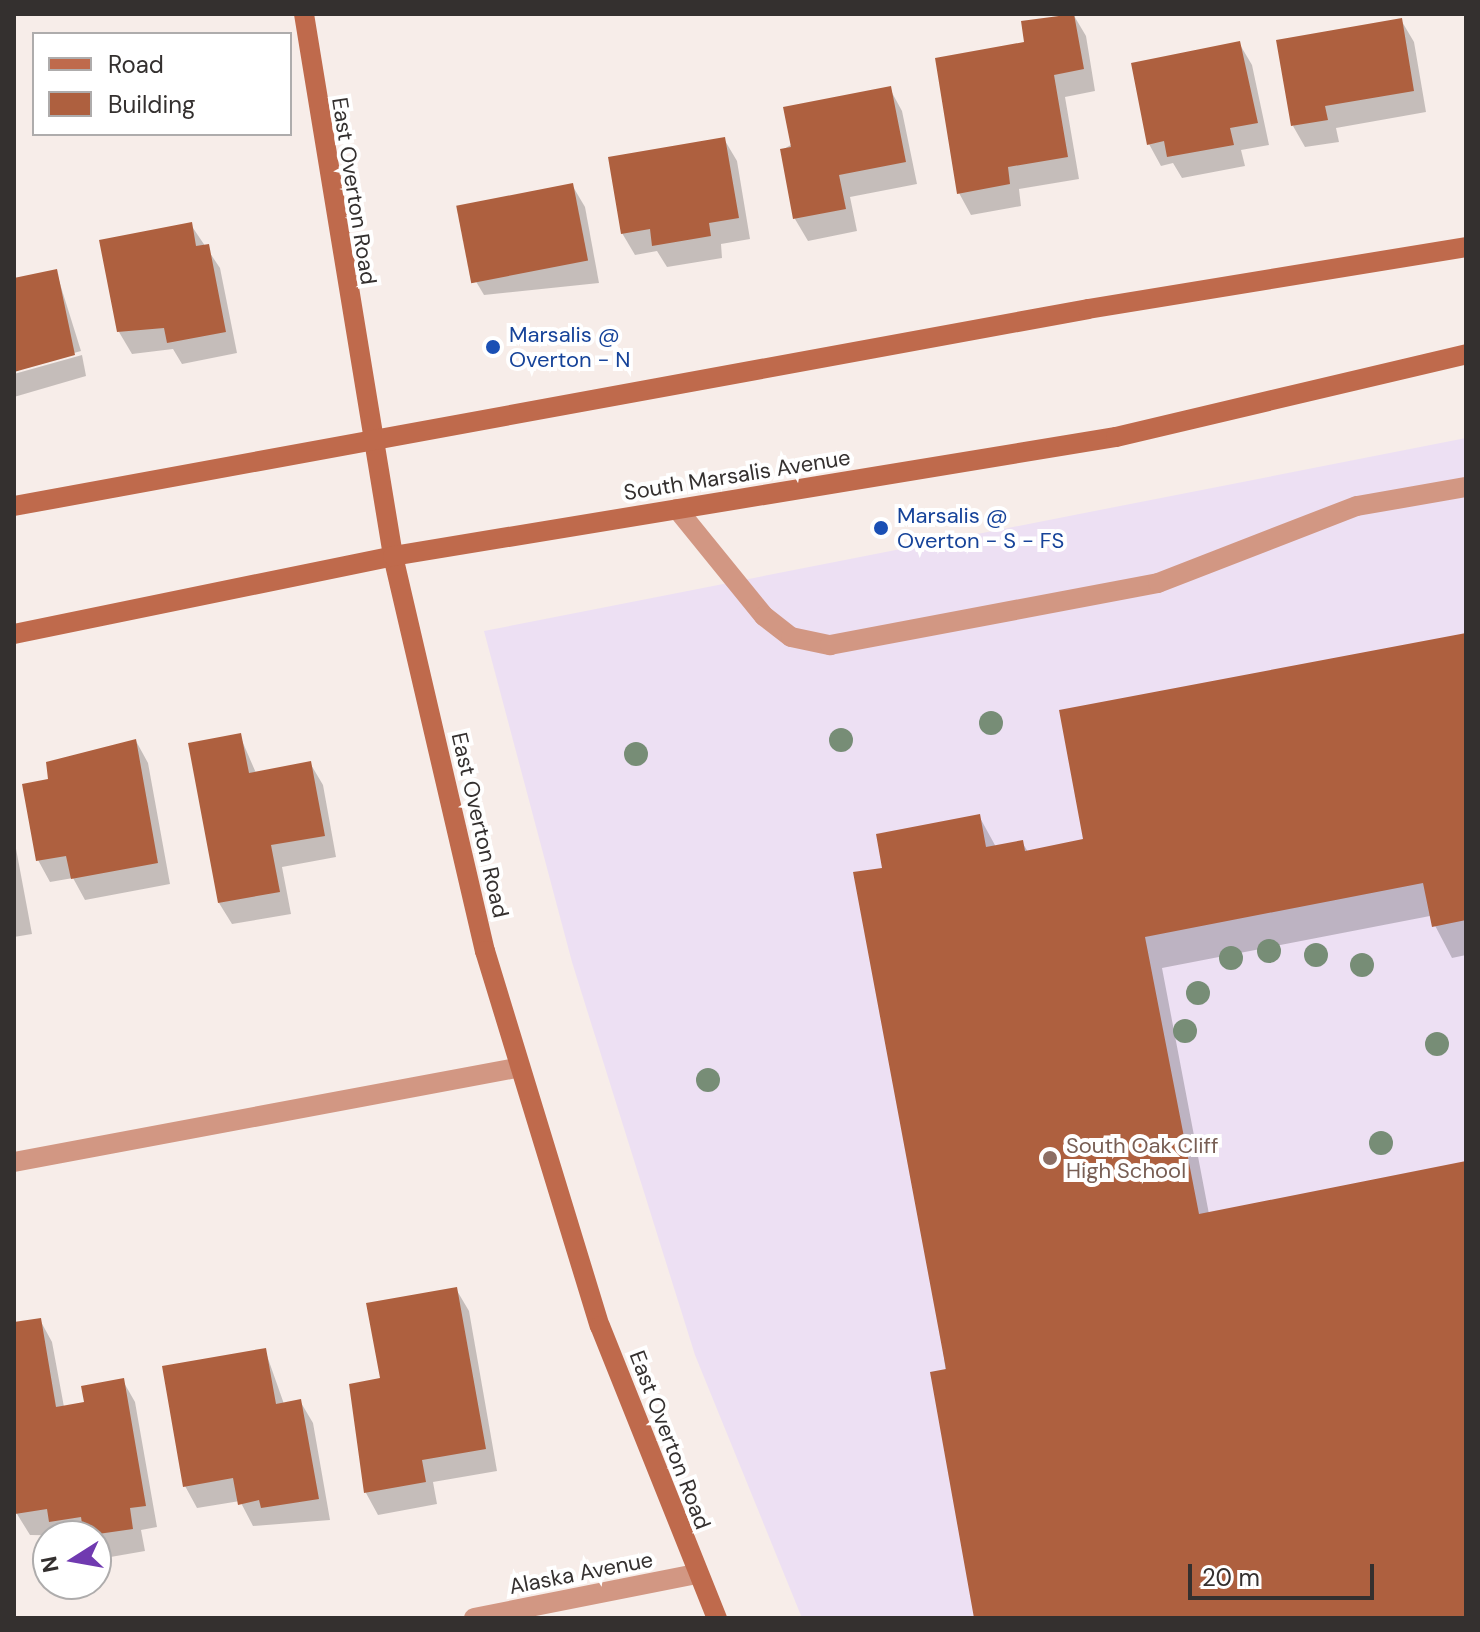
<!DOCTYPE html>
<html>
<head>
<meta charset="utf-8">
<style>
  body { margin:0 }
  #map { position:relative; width:1480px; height:1632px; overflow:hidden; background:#f7ede9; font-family:"DM Sans",sans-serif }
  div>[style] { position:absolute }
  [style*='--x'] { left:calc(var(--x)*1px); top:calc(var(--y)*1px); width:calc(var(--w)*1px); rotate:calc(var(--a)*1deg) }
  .education>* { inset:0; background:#ede0f3 }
  .shadow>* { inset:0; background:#0003 }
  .building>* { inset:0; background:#ae603f; transform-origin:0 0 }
  .lane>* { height:20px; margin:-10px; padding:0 10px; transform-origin:10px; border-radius:10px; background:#d29783 }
  .street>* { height:20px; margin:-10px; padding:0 10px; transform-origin:10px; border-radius:10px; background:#d29783 }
  .secondary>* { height:20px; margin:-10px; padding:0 10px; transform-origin:10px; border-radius:10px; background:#bf6a4c }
  .trees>* { width:24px; height:24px; margin:-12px; border-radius:50%; background:#778d76 }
  .dots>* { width:22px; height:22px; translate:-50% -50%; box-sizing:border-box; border:4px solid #fff; border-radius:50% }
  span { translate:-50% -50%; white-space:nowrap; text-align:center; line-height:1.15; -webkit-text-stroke:8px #fff; paint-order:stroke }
  .street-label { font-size:22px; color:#34302f }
  .transit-label { font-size:22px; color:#164399 }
  .left { translate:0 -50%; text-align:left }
  .education-label { font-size:22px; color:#785e54 }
  .frame { position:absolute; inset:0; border:16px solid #34302f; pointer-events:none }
  .legend { position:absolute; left:32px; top:32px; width:260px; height:104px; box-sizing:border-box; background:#fff; border:2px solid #aeacac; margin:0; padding:10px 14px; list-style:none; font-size:24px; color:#34302f }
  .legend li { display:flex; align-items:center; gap:16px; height:40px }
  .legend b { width:40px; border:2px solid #aeacac }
  .north { position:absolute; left:32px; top:1520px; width:80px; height:80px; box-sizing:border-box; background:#fff; border:2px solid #aeacac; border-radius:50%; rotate:259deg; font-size:22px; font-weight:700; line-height:32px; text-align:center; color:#34302f }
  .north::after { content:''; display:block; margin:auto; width:28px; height:36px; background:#703ab0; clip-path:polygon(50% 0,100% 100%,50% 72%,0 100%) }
  .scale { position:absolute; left:1188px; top:1564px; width:186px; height:36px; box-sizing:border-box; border:4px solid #34302f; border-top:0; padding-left:10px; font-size:24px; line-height:28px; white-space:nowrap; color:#34302f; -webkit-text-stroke:6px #fff; paint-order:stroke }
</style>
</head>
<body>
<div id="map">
  <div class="education">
    <div style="clip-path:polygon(1466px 438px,1466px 1618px,802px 1618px,695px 1355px,572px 962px,484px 631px)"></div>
  </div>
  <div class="shadow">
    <div style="clip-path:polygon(1073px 14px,1086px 36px,1095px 91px,1065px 97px,1079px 179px,1019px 189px,1021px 206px,971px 215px,959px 193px,1027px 44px)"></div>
    <div style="clip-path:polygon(1401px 20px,1414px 42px,1426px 112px,1336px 128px,1339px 142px,1305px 147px,1293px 126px)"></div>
    <div style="clip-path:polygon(1239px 43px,1252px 65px,1269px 145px,1241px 150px,1245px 166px,1182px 178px,1173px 163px,1161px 166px,1149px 144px)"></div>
    <div style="clip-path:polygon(890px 89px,902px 111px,917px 184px,850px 197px,857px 231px,808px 241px,795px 219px,782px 150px)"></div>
    <div style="clip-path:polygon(724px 139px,737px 161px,750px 239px,721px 244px,722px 258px,667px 267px,657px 251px,635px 255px,622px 233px)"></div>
    <div style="clip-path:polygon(572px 185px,585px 207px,599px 283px,484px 295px,471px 273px)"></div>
    <div style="clip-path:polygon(191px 225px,220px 268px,237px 353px,182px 364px,173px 349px,132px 354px,119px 332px)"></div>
    <div style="clip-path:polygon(56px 271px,81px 351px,14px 370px,14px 280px)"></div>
    <div style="clip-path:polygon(82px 355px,86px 376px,14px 397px,14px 374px)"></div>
    <div style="clip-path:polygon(1466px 635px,1466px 955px,1452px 958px,1430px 916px,1162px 968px,1209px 1214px,1466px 1163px,1466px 1618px,976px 1618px,884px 869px,979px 816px,996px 847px,1022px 842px,1028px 852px,1086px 841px)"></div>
    <div style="clip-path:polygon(240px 736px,256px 773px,310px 763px,323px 785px,336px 857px,282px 867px,291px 914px,232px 924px,219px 903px)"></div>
    <div style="clip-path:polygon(136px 741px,148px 763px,170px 884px,85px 900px,73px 878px,50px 882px,38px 860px,50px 780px)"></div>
    <div style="clip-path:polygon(14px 838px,32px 934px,14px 937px)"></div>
    <div style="clip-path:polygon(456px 1289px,469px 1311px,497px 1471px,433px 1482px,437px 1504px,378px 1515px,366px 1493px,351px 1386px,382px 1380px)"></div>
    <div style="clip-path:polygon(14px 1312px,16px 1324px,40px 1320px,52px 1342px,64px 1407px,86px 1404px,123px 1381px,135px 1402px,157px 1527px,141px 1530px,145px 1551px,99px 1559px,96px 1536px,30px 1535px,17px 1514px)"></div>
    <div style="clip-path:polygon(265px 1350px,284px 1404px,300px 1401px,313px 1423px,330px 1520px,253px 1526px,240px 1501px,197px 1508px,185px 1486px)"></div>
  </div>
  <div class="building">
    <div style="clip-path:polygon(1074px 14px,1084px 69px,1054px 75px,1068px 157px,1008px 167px,1010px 184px,957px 194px,935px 58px,1024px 42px,1021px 21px)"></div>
    <div style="clip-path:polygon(1402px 18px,1414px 91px,1325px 106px,1328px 120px,1291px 126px,1276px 40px)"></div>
    <div style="clip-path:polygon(1240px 41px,1258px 123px,1230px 128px,1234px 145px,1167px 157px,1164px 141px,1147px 145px,1131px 63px)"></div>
    <div style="clip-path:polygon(891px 86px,906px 162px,839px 175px,846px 209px,793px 219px,780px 149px,791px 147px,783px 107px)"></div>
    <div style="clip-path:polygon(725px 137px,739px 218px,709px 223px,711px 236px,652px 246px,650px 229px,621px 234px,608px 157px)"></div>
    <div style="left:573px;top:183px;width:79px;height:119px;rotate:79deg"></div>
    <div style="clip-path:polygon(192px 222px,196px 246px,209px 244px,226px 332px,167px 343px,164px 328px,117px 332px,99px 240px)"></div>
    <div style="clip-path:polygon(57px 269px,75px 355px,14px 372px,14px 278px)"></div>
    <div style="clip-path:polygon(1466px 633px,1466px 920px,1432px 927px,1423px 883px,1145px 937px,1199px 1214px,1466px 1161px,1466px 1618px,974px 1618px,930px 1372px,946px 1369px,853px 872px,882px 868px,876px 834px,980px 814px,986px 847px,1023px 840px,1025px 851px,1083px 839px,1059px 710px)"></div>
    <div style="clip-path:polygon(241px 733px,249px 773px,311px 761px,325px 836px,271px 845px,280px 892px,218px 903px,188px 743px)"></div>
    <div style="clip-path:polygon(136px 739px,158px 863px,71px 879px,66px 856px,36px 861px,22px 784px,48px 779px,46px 762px)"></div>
    <div style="clip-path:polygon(457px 1287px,486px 1449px,422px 1460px,426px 1482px,364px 1493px,349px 1384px,380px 1378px,366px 1303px)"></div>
    <div style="clip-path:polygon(41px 1318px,56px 1407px,84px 1402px,81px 1386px,124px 1378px,146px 1506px,130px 1508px,133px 1529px,84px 1536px,81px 1517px,49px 1522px,47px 1509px,15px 1514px,14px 1322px)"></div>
    <div style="clip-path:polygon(266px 1348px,276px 1404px,301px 1399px,319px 1499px,261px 1508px,259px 1500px,238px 1505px,233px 1478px,183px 1487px,162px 1366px)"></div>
  </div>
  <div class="lane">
    <div style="--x:677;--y:509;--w:138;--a:50.9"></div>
    <div style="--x:764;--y:616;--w:34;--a:38"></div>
    <div style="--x:791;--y:637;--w:40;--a:12"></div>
    <div style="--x:830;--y:645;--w:334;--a:-10.7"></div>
    <div style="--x:1158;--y:583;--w:213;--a:-21.2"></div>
    <div style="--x:1357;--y:506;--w:111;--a:-9.9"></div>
    <div style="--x:14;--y:1162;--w:511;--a:-10.61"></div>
  </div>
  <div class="street">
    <div style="--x:474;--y:1618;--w:227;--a:-11.2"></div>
  </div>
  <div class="secondary">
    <div style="--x:304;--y:14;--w:549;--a:80.67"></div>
    <div style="--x:393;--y:556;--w:406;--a:76.9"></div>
    <div style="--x:485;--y:951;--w:392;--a:73"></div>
    <div style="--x:600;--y:1326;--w:315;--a:68.2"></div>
    <div style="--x:14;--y:506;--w:1092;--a:-10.39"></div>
    <div style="--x:1088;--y:309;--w:383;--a:-9.3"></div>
    <div style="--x:14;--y:634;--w:387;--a:-11.6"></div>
    <div style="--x:393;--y:556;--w:733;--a:-9.35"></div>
    <div style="--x:1116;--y:437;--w:360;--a:-13.3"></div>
  </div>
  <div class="trees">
    <div style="left:991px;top:723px"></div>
    <div style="left:841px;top:740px"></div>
    <div style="left:636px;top:754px"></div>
    <div style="left:1269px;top:951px"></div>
    <div style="left:1316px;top:955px"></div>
    <div style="left:1231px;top:958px"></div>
    <div style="left:1362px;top:965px"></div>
    <div style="left:1198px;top:993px"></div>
    <div style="left:1185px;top:1031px"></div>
    <div style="left:1437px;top:1044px"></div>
    <div style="left:708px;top:1080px"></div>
    <div style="left:1381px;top:1143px"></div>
  </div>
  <div class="dots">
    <div style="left:493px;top:347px;background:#1a4fb4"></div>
    <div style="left:881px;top:528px;background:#1a4fb4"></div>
    <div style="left:1050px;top:1158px;background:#8d6e63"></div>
  </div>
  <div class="street-label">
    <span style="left:354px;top:191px;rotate:81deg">East Overton Road</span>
    <span style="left:737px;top:475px;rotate:-9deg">South Marsalis Avenue</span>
    <span style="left:480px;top:825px;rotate:77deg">East Overton Road</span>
    <span style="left:670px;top:1440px;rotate:69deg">East Overton Road</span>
    <span style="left:581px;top:1573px;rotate:-11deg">Alaska Avenue</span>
  </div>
  <div class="transit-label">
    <span class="left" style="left:509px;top:347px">Marsalis @<br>Overton - N</span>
    <span class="left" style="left:897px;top:528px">Marsalis @<br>Overton - S - FS</span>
  </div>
  <div class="education-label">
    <span class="left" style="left:1066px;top:1158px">South Oak Cliff<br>High School</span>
  </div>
  <div class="frame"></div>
  <ul class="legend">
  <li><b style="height:10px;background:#bf6a4c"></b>Road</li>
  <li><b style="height:22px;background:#ae603f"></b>Building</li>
  </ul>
  <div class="north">N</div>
  <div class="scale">20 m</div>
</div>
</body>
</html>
